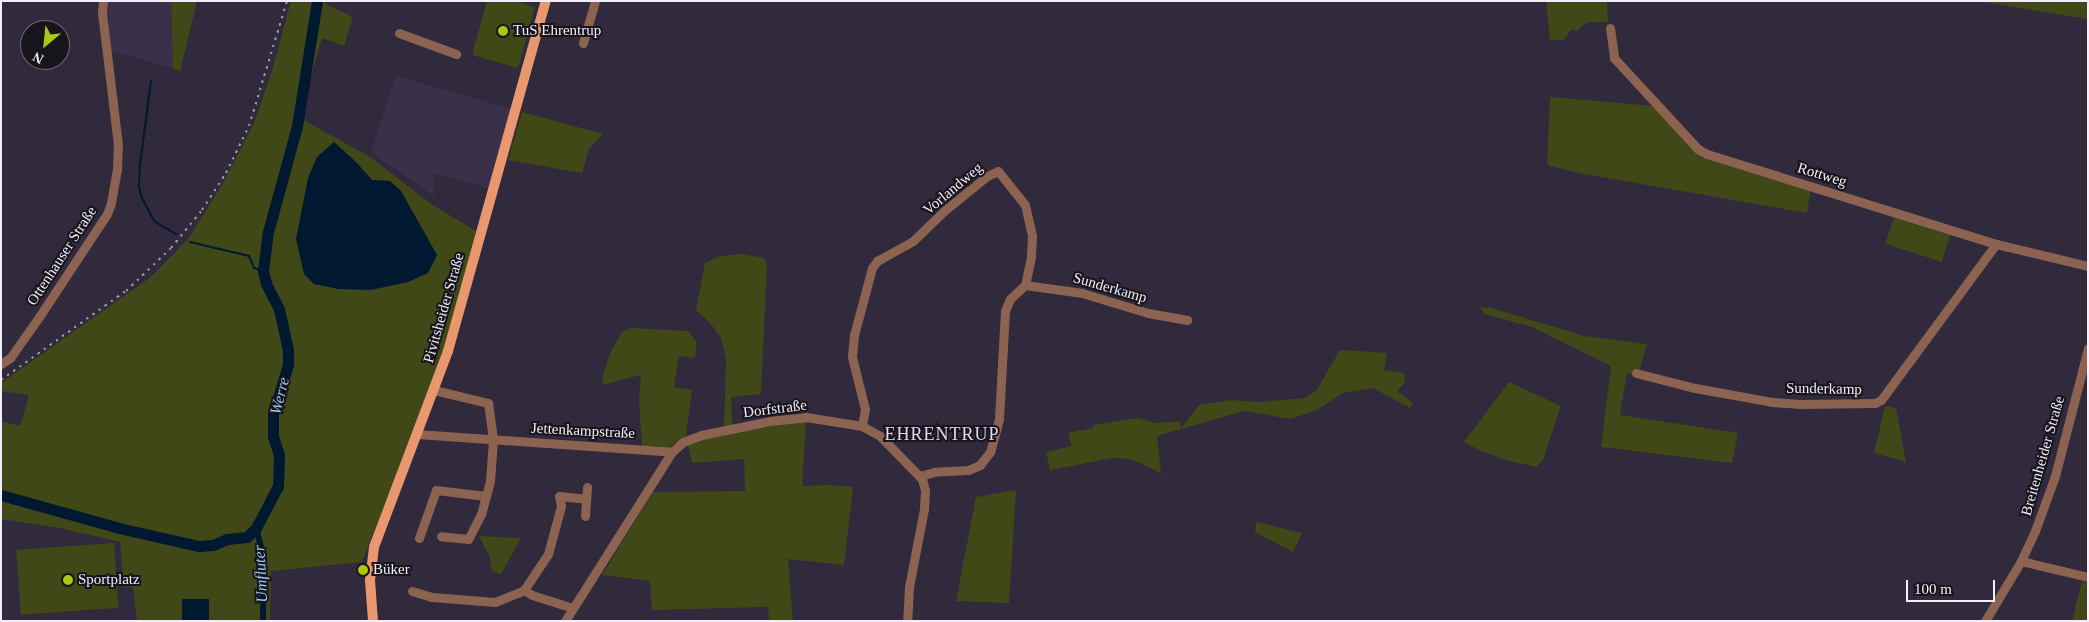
<!DOCTYPE html>
<html>
<head>
<meta charset="utf-8">
<style>
  body { margin:0 }
  #map { position:relative; width:2089px; height:622px; overflow:hidden; background:#31293c; font-family:"Times New Roman",serif }
  div>[style] { position:absolute }
  [style*='--x'] { left:calc(var(--x)*1px); top:calc(var(--y)*1px); width:calc(var(--w)*1px); rotate:calc(var(--a)*1deg) }
  .built>* { inset:0; background:#3b3049 }
  .green>* { inset:0; background:#404817; transform-origin:0 0 }
  .water>* { inset:0; background:#001830; transform-origin:0 0 }
  .stream>* { height:2px; margin:-1px; padding:0 1px; transform-origin:1px; border-radius:1px; background:#001830 }
  .canal>* { height:6px; margin:-3px; padding:0 3px; transform-origin:3px; border-radius:3px; background:#001830 }
  .river>* { height:11px; margin:-5.5px; padding:0 5.5px; transform-origin:5.5px; border-radius:5.5px; background:#001830 }
  .minor>* { height:9px; margin:-4.5px; padding:0 4.5px; transform-origin:4.5px; border-radius:4.5px; background:#8c6350 }
  .major>* { height:10px; margin:-5px; padding:0 5px; transform-origin:5px; border-radius:5px; background:#e9976f }
  .rail>* { height:2px; margin-top:-1px; transform-origin:0; background:repeating-linear-gradient(90deg,#9c96a5 0 2.5px,transparent 0 7.5px) }
  .dots>* { width:14px; height:14px; translate:-50% -50%; box-sizing:border-box; border:2px solid #17141c; border-radius:50% }
  span { translate:-50% -50%; white-space:nowrap; text-align:center; line-height:1.15; -webkit-text-stroke:4px #17141c; paint-order:stroke }
  .poi-label { font-size:15px; color:#f2edf9 }
  .left { translate:0 -50%; text-align:left }
  .street-label { font-size:15px; color:#f2edf9 }
  .water-label { font-size:16px; color:#9ac7f6; font-style:italic }
  .quarter-label { font-size:18px; color:#e0d6ee; letter-spacing:1px }
  .frame { position:absolute; inset:0; border:2px solid #f2edf9; pointer-events:none }
  .north { position:absolute; left:20px; top:20px; width:50px; height:50px; box-sizing:border-box; background:#17141c; border:1px solid #6f6b74; border-radius:50%; rotate:208deg; font-size:14px; font-weight:700; line-height:20px; text-align:center; color:#f2edf9 }
  .north::after { content:''; display:block; margin:auto; width:18px; height:22px; background:#adc610; clip-path:polygon(50% 0,100% 100%,50% 72%,0 100%) }
  .scale { position:absolute; left:1906px; top:580px; width:89px; height:22px; box-sizing:border-box; border:2px solid #f2edf9; border-top:0; padding-left:6px; font-size:15px; line-height:18px; white-space:nowrap; color:#f2edf9; -webkit-text-stroke:4px #17141c; paint-order:stroke }
</style>
</head>
<body>
<div id="map">
  <div class="built">
    <div style="clip-path:polygon(108px 1px,171px 1px,173px 68px,110px 51px)"></div>
    <div style="clip-path:polygon(396px 76px,513px 109px,491px 189px,434px 173px,434px 196px,371px 152px)"></div>
  </div>
  <div class="green">
    <div style="clip-path:polygon(171px 1px,197px 1px,180px 72px,173px 68px)"></div>
    <div style="clip-path:polygon(evenodd,291px 1px,326px 1px,326px 4px,353px 17px,344px 46px,322px 38px,307px 89px,302px 119px,370px 157px,431px 204px,476px 231px,453px 325px,431px 388px,362px 562px,271px 571px,270px 621px,137px 621px,133px 587px,124px 587px,120px 542px,59px 528px,1px 519px,1px 421px,20px 426px,29px 395px,1px 391px,1px 383px,151px 277px,188px 239px,222px 185px,254px 123px,272px 71px,291px 1px,356px 162px,372px 180px,390px 181px,339px 289px,314px 284px,304px 274px,356px 162px)"></div>
    <div style="clip-path:polygon(487px 1px,515px 1px,535px 7px,518px 68px,472px 55px)"></div>
    <div style="clip-path:polygon(1546px 1px,1607px 1px,1608px 22px,1591px 22px,1583px 25px,1577px 31px,1571px 30px,1564px 40px,1550px 40px)"></div>
    <div style="clip-path:polygon(2088px 1px,2088px 19px,1983px 2px,1983px 1px)"></div>
    <div style="clip-path:polygon(1550px 97px,1655px 106px,1697px 153px,1705px 158px,1811px 188px,1807px 213px,1584px 174px,1549px 166px,1547px 162px)"></div>
    <div style="clip-path:polygon(522px 112px,603px 134px,589px 149px,582px 173px,508px 160px)"></div>
    <div style="left:1894px;top:217px;width:59px;height:28px;rotate:18deg"></div>
    <div style="clip-path:polygon(741px 254px,764px 258px,767px 264px,761px 394px,731px 397px,732px 425px,724px 427px,726px 359px,721px 338px,711px 324px,696px 310px,705px 263px,720px 256px)"></div>
    <div style="clip-path:polygon(1480px 307px,1492px 308px,1584px 336px,1647px 344px,1638px 376px,1627px 373px,1620px 415px,1738px 433px,1732px 463px,1601px 447px,1611px 366px,1532px 327px,1485px 314px)"></div>
    <div style="clip-path:polygon(631px 328px,688px 331px,697px 342px,695px 358px,679px 356px,674px 387px,692px 390px,686px 436px,669px 447px,642px 446px,639px 402px,641px 375px,602px 385px,603px 374px,609px 356px,622px 332px)"></div>
    <div style="clip-path:polygon(1340px 350px,1387px 353px,1384px 370px,1404px 373px,1405px 383px,1397px 391px,1413px 403px,1410px 408px,1373px 388px,1343px 393px,1317px 410px,1291px 419px,1244px 411px,1157px 436px,1161px 473px,1131px 459px,1112px 458px,1050px 470px,1046px 452px,1072px 446px,1068px 433px,1093px 428px,1093px 425px,1138px 418px,1156px 423px,1180px 421px,1181px 428px,1199px 405px,1231px 400px,1260px 402px,1305px 398px,1316px 391px)"></div>
    <div style="clip-path:polygon(1509px 382px,1561px 406px,1543px 460px,1536px 467px,1505px 460px,1481px 451px,1464px 442px)"></div>
    <div style="clip-path:polygon(1885px 406px,1896px 408px,1906px 462px,1874px 453px)"></div>
    <div style="clip-path:polygon(797px 422px,806px 422px,802px 486px,828px 485px,853px 487px,844px 565px,788px 559px,793px 621px,769px 621px,768px 607px,652px 610px,650px 581px,602px 575px,653px 492px,745px 491px,744px 459px,692px 463px,688px 444px,704px 438px)"></div>
    <div style="clip-path:polygon(1016px 490px,1009px 603px,956px 601px,976px 497px)"></div>
    <div style="clip-path:polygon(1256px 522px,1302px 533px,1293px 552px,1255px 532px)"></div>
    <div style="clip-path:polygon(479px 536px,521px 538px,501px 574px,492px 571px,490px 557px)"></div>
    <div style="left:114px;top:543px;width:65px;height:98px;rotate:86deg"></div>
    <div style="clip-path:polygon(2082px 581px,2088px 583px,2088px 621px,2072px 621px)"></div>
  </div>
  <div class="water">
    <div style="clip-path:polygon(334px 142px,356px 162px,372px 180px,390px 181px,401px 191px,437px 255px,428px 273px,408px 282px,371px 290px,339px 289px,314px 284px,304px 274px,296px 239px,308px 178px,317px 157px)"></div>
    <div style="left:182px;top:599px;width:27px;height:22px"></div>
  </div>
  <div class="stream">
    <div style="--x:151;--y:81;--w:85;--a:97.5"></div>
    <div style="--x:140;--y:165;--w:22;--a:93"></div>
    <div style="--x:139;--y:187;--w:11;--a:75"></div>
    <div style="--x:142;--y:198;--w:26;--a:62"></div>
    <div style="--x:154;--y:221;--w:26;--a:31"></div>
    <div style="--x:190;--y:242;--w:61;--a:13.3"></div>
    <div style="--x:249;--y:256;--w:13;--a:67"></div>
    <div style="--x:254;--y:268;--w:9;--a:18"></div>
  </div>
  <div class="canal">
    <div style="--x:256;--y:528;--w:28;--a:75"></div>
    <div style="--x:263;--y:555;--w:66;--a:90"></div>
  </div>
  <div class="river">
    <div style="--x:1;--y:495;--w:123;--a:15.6"></div>
    <div style="--x:119;--y:528;--w:82;--a:12.7"></div>
    <div style="--x:199;--y:546;--w:14;--a:-4"></div>
    <div style="--x:213;--y:545;--w:15;--a:-23"></div>
    <div style="--x:227;--y:539;--w:20;--a:-6"></div>
    <div style="--x:247;--y:537;--w:13;--a:-45"></div>
    <div style="--x:256;--y:528;--w:47;--a:-62.4"></div>
    <div style="--x:278;--y:486;--w:31;--a:-88"></div>
    <div style="--x:279;--y:455;--w:20;--a:-108"></div>
    <div style="--x:273;--y:436;--w:22;--a:-90"></div>
    <div style="--x:273;--y:414;--w:51;--a:-73"></div>
    <div style="--x:288;--y:365;--w:15;--a:-90"></div>
    <div style="--x:288;--y:350;--w:42;--a:-102.4"></div>
    <div style="--x:279;--y:309;--w:29;--a:-117"></div>
    <div style="--x:266;--y:283;--w:12;--a:-104"></div>
    <div style="--x:263;--y:271;--w:39;--a:-83"></div>
    <div style="--x:268;--y:232;--w:110;--a:-74.7"></div>
    <div style="--x:297;--y:126;--w:127;--a:-80.9"></div>
  </div>
  <div class="minor">
    <div style="--x:1610;--y:28;--w:30;--a:82"></div>
    <div style="--x:1614;--y:58;--w:124;--a:47.3"></div>
    <div style="--x:1698;--y:149;--w:10;--a:29"></div>
    <div style="--x:1707;--y:154;--w:303;--a:17.3"></div>
    <div style="--x:1996;--y:244;--w:95;--a:13.4"></div>
    <div style="--x:399;--y:33;--w:61;--a:20.2"></div>
    <div style="--x:583;--y:43;--w:44;--a:-74.1"></div>
    <div style="--x:1025;--y:285;--w:58;--a:8"></div>
    <div style="--x:1082;--y:293;--w:69;--a:16.9"></div>
    <div style="--x:1148;--y:313;--w:40;--a:10"></div>
    <div style="--x:1;--y:364;--w:11;--a:-34"></div>
    <div style="--x:10;--y:358;--w:50;--a:-54.7"></div>
    <div style="--x:39;--y:317;--w:123;--a:-56.6"></div>
    <div style="--x:107;--y:214;--w:12;--a:-70"></div>
    <div style="--x:111;--y:203;--w:34;--a:-80"></div>
    <div style="--x:117;--y:170;--w:25;--a:-88"></div>
    <div style="--x:118;--y:145;--w:133;--a:-96.9"></div>
    <div style="--x:102;--y:13;--w:12;--a:-85"></div>
    <div style="--x:1636;--y:373;--w:61;--a:14.3"></div>
    <div style="--x:1695;--y:388;--w:78;--a:10.3"></div>
    <div style="--x:1772;--y:402;--w:27;--a:4"></div>
    <div style="--x:1799;--y:404;--w:76;--a:-0.8"></div>
    <div style="--x:1875;--y:403;--w:7;--a:-27"></div>
    <div style="--x:1881;--y:400;--w:194;--a:-53.6"></div>
    <div style="--x:434;--y:390;--w:56;--a:13.5"></div>
    <div style="--x:488;--y:403;--w:37;--a:82"></div>
    <div style="--x:493;--y:440;--w:41;--a:94.2"></div>
    <div style="--x:490;--y:481;--w:34;--a:105"></div>
    <div style="--x:481;--y:514;--w:28;--a:117"></div>
    <div style="--x:468;--y:539;--w:27;--a:-174"></div>
    <div style="--x:862;--y:426;--w:17;--a:-80"></div>
    <div style="--x:865;--y:409;--w:54;--a:-104"></div>
    <div style="--x:852;--y:357;--w:22;--a:-85"></div>
    <div style="--x:854;--y:335;--w:69;--a:-75"></div>
    <div style="--x:872;--y:268;--w:9;--a:-54"></div>
    <div style="--x:877;--y:261;--w:41;--a:-29.1"></div>
    <div style="--x:913;--y:241;--w:43;--a:-44.1"></div>
    <div style="--x:944;--y:211;--w:55;--a:-39.1"></div>
    <div style="--x:987;--y:176;--w:12;--a:-24"></div>
    <div style="--x:998;--y:171;--w:43;--a:51.5"></div>
    <div style="--x:1025;--y:205;--w:32;--a:77"></div>
    <div style="--x:1032;--y:236;--w:21;--a:93"></div>
    <div style="--x:1031;--y:257;--w:29;--a:102"></div>
    <div style="--x:1025;--y:285;--w:21;--a:137"></div>
    <div style="--x:1010;--y:299;--w:13;--a:113"></div>
    <div style="--x:1005;--y:311;--w:108;--a:93.2"></div>
    <div style="--x:999;--y:419;--w:34;--a:105"></div>
    <div style="--x:990;--y:452;--w:16;--a:128"></div>
    <div style="--x:980;--y:465;--w:13;--a:157"></div>
    <div style="--x:968;--y:470;--w:34;--a:177"></div>
    <div style="--x:934;--y:472;--w:15;--a:164"></div>
    <div style="--x:417;--y:434;--w:256;--a:4"></div>
    <div style="--x:585;--y:516;--w:29;--a:-86"></div>
    <div style="--x:419;--y:538;--w:51;--a:-70.5"></div>
    <div style="--x:436;--y:490;--w:50;--a:6.8"></div>
    <div style="--x:2021;--y:561;--w:69;--a:13.4"></div>
    <div style="--x:524;--y:590;--w:9;--a:32"></div>
    <div style="--x:532;--y:595;--w:43;--a:17.6"></div>
    <div style="--x:412;--y:591;--w:21;--a:17"></div>
    <div style="--x:432;--y:597;--w:63;--a:4.5"></div>
    <div style="--x:495;--y:602;--w:31;--a:-22"></div>
    <div style="--x:524;--y:590;--w:43;--a:-56.3"></div>
    <div style="--x:548;--y:554;--w:50;--a:-74.8"></div>
    <div style="--x:561;--y:506;--w:10;--a:-101"></div>
    <div style="--x:559;--y:496;--w:27;--a:6"></div>
    <div style="--x:565;--y:621;--w:200;--a:-57.7"></div>
    <div style="--x:672;--y:452;--w:15;--a:-42"></div>
    <div style="--x:683;--y:442;--w:19;--a:-21"></div>
    <div style="--x:701;--y:435;--w:70;--a:-11.5"></div>
    <div style="--x:770;--y:421;--w:36;--a:-6"></div>
    <div style="--x:806;--y:417;--w:57;--a:9.1"></div>
    <div style="--x:862;--y:426;--w:21;--a:29"></div>
    <div style="--x:880;--y:436;--w:60;--a:45.7"></div>
    <div style="--x:922;--y:479;--w:11;--a:75"></div>
    <div style="--x:925;--y:490;--w:19;--a:93"></div>
    <div style="--x:924;--y:509;--w:79;--a:100.9"></div>
    <div style="--x:909;--y:587;--w:34;--a:93"></div>
    <div style="--x:1985;--y:621;--w:70;--a:-59"></div>
    <div style="--x:2021;--y:561;--w:33;--a:-65"></div>
    <div style="--x:2035;--y:531;--w:59;--a:-70"></div>
    <div style="--x:2055;--y:476;--w:132;--a:-75.5"></div>
  </div>
  <div class="major">
    <div style="--x:373;--y:621;--w:41;--a:-94.2"></div>
    <div style="--x:370;--y:580;--w:33;--a:-83"></div>
    <div style="--x:374;--y:547;--w:210;--a:-69.3"></div>
    <div style="--x:448;--y:351;--w:363;--a:-74.4"></div>
  </div>
  <div class="rail">
    <div style="--x:1;--y:380;--w:153;--a:-35.5"></div>
    <div style="--x:126;--y:291;--w:62;--a:-43.7"></div>
    <div style="--x:171;--y:248;--w:49;--a:-50.8"></div>
    <div style="--x:202;--y:210;--w:44;--a:-57"></div>
    <div style="--x:226;--y:173;--w:52;--a:-63.9"></div>
    <div style="--x:249;--y:126;--w:131;--a:-73.1"></div>
  </div>
  <div class="dots">
    <div style="left:503px;top:31px;background:#adc610"></div>
    <div style="left:363px;top:570px;background:#adc610"></div>
    <div style="left:68px;top:580px;background:#adc610"></div>
  </div>
  <div class="poi-label">
    <span class="left" style="left:513px;top:31px">TuS Ehrentrup</span>
    <span class="left" style="left:373px;top:570px">Büker</span>
    <span class="left" style="left:78px;top:580px">Sportplatz</span>
  </div>
  <div class="street-label">
    <span style="left:1822px;top:175px;rotate:17deg">Rottweg</span>
    <span style="left:953px;top:189px;rotate:-40deg">Vorlandweg</span>
    <span style="left:62px;top:256px;rotate:-57deg">Ottenhauser Straße</span>
    <span style="left:1110px;top:288px;rotate:16deg">Sunderkamp</span>
    <span style="left:444px;top:308px;rotate:-74deg">Pivitsheider Straße</span>
    <span style="left:1824px;top:389px;rotate:1deg">Sunderkamp</span>
    <span style="left:775px;top:409px;rotate:-7deg">Dorfstraße</span>
    <span style="left:583px;top:431px;rotate:3deg">Jettenkampstraße</span>
    <span style="left:2043px;top:456px;rotate:-74deg">Breitenheider Straße</span>
  </div>
  <div class="water-label">
    <span style="left:280px;top:396px;rotate:-76deg">Werre</span>
    <span style="left:261px;top:574px;rotate:-93deg">Umfluter</span>
  </div>
  <div class="quarter-label">
    <span style="left:942px;top:434px">EHRENTRUP</span>
  </div>
  <div class="frame"></div>
  <div class="north">N</div>
  <div class="scale">100 m</div>
</div>
</body>
</html>
